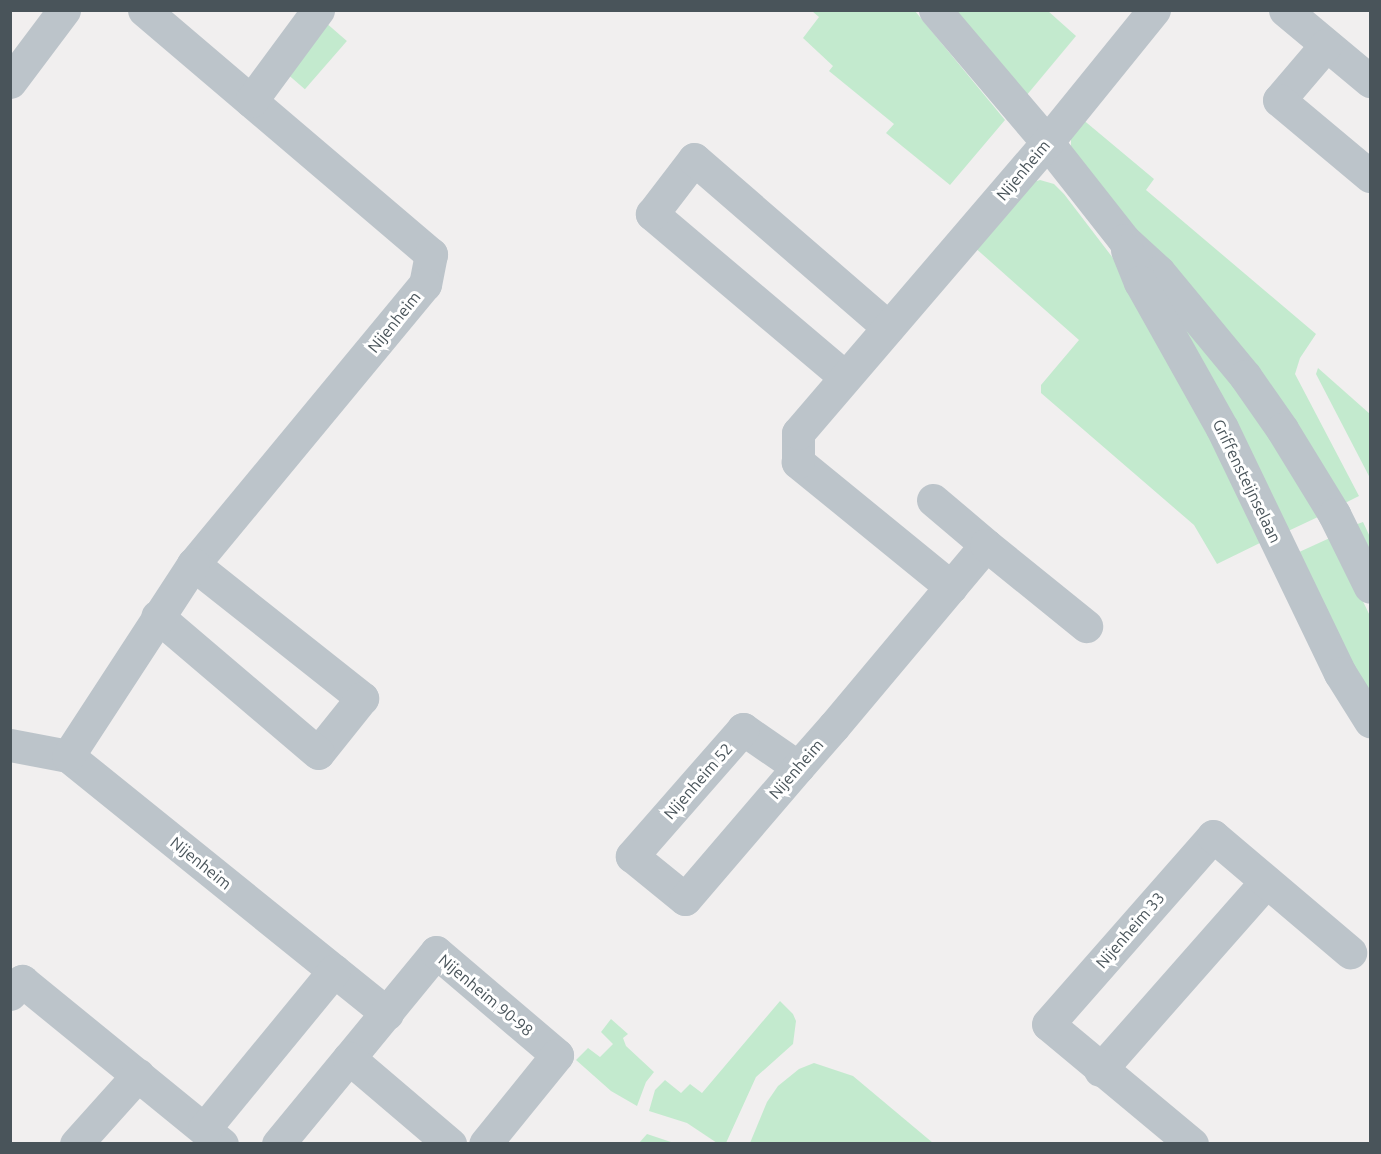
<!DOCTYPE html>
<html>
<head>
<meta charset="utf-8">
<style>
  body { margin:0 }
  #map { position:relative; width:1381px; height:1154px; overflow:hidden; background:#f1efef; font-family:Ubuntu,sans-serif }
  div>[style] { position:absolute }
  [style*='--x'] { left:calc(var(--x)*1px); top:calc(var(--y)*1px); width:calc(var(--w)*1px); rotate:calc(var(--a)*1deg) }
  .green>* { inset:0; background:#c3eace; transform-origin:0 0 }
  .minor>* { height:33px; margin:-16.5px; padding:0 16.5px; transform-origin:16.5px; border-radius:16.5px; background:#bcc4ca }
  span { translate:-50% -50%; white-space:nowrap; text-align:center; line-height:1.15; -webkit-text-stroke:6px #fff; paint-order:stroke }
  .street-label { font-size:16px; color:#49545a }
  .frame { position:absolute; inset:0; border:12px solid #49545a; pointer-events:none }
</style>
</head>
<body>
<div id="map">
  <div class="green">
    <div style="clip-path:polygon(812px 11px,915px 11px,1005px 120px,950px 185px,886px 133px,894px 124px,829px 71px,833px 66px,803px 38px,819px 17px)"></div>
    <div style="clip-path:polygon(954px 11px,1048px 11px,1076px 36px,1026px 96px)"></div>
    <div style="left:325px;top:22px;width:29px;height:64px;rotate:41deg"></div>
    <div style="clip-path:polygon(1081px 118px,1154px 179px,1146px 190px,1316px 334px,1300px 358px,1295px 374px,1359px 496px,1337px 507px,1079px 162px,1071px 148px,1071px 132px)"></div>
    <div style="clip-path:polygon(1040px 180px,1054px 184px,1064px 194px,1116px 262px,1264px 541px,1217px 564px,1194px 525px,1041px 393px,1041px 385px,1079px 340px,973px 246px,1027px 184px)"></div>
    <div style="clip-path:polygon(1162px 289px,1235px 378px,1320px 516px,1286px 532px)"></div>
    <div style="clip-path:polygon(1318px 368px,1370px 414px,1370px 478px,1316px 374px)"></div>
    <div style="clip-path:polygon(1363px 522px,1370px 537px,1370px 563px,1352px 526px)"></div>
    <div style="clip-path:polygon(1332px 537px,1370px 616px,1370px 700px,1297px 553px)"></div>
    <div style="clip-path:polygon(780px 1001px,793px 1014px,796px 1021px,793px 1044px,756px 1077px,726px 1143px,717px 1143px,687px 1123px,649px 1111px,655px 1090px,665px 1080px,681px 1093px,690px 1084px,702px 1093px)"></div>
    <div style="clip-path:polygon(611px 1019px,628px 1034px,623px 1038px,626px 1046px,654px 1072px,646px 1082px,637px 1106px,611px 1091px,576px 1060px,588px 1048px,600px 1057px,613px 1044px,601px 1032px)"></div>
    <div style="clip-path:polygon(814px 1063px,853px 1076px,933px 1143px,750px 1143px,767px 1102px,778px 1086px,799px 1069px)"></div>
    <div style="clip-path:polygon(647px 1134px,671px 1142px,673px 1143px,639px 1143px)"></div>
  </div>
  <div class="minor">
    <div style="--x:144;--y:10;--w:377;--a:40.4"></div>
    <div style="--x:431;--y:254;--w:31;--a:101"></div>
    <div style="--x:425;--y:284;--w:364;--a:129.6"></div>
    <div style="--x:193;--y:564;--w:216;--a:38.4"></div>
    <div style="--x:362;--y:698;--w:70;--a:128.7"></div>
    <div style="--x:318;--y:753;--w:211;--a:-139.6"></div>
    <div style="--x:935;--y:10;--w:173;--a:49.7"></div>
    <div style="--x:1047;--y:142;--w:125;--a:51.8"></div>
    <div style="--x:1124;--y:240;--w:47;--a:42.4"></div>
    <div style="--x:1159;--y:272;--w:135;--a:50.4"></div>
    <div style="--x:1245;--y:376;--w:65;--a:55.1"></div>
    <div style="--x:1282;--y:429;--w:100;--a:58.5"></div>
    <div style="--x:1334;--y:514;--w:81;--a:63.7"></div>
    <div style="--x:1285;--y:10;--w:111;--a:39.9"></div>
    <div style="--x:1326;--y:45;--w:72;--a:130.5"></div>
    <div style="--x:1279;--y:100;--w:119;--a:39.9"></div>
    <div style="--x:10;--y:82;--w:90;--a:-53.1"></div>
    <div style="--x:251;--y:101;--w:113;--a:-53.6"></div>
    <div style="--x:1127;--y:250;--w:35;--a:68"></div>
    <div style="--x:1140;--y:282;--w:167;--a:60.7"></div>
    <div style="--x:1222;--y:428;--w:272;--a:64.3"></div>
    <div style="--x:1340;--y:673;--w:57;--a:58"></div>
    <div style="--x:845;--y:377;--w:253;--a:-139.8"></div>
    <div style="--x:652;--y:214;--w:69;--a:-52.6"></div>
    <div style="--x:694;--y:159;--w:257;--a:40.9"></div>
    <div style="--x:933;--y:500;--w:70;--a:40.3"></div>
    <div style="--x:951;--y:587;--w:198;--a:-140.8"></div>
    <div style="--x:798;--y:462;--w:29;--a:-90"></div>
    <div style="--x:798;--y:433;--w:383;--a:-49.4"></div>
    <div style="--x:1047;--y:142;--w:170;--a:-51"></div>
    <div style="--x:10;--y:745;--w:59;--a:10.7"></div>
    <div style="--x:68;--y:756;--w:410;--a:38.9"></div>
    <div style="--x:68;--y:756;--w:229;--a:-56.9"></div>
    <div style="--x:798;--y:767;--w:67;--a:-145.4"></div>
    <div style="--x:743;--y:729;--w:169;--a:131.2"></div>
    <div style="--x:632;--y:856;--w:68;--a:39.1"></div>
    <div style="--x:685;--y:899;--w:174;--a:-49.4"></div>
    <div style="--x:798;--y:767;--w:55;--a:-48.7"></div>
    <div style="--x:834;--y:726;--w:236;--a:-50"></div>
    <div style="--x:986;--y:545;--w:129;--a:39"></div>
    <div style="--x:10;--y:994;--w:18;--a:-47"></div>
    <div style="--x:22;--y:981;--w:258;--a:39.2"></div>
    <div style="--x:349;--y:1058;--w:137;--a:-50.6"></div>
    <div style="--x:436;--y:952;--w:159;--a:40.4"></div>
    <div style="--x:557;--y:1055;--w:114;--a:129"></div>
    <div style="--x:1100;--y:1070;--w:251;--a:-48.6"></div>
    <div style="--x:204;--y:1129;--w:205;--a:-50.6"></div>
    <div style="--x:76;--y:1144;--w:93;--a:-48.1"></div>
    <div style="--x:278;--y:1144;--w:112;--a:-50.5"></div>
    <div style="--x:349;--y:1058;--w:133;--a:40.4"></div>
    <div style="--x:1192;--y:1144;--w:187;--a:-140.2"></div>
    <div style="--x:1048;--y:1024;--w:250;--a:-48.7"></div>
    <div style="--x:1213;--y:836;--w:180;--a:40.3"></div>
  </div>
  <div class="street-label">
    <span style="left:1023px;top:170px;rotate:-50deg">Nijenheim</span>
    <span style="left:394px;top:322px;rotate:-51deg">Nijenheim</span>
    <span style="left:1247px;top:481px;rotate:64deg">Griffensteijnselaan</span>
    <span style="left:796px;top:769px;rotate:-49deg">Nijenheim</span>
    <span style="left:698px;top:781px;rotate:-49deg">Nijenheim 52</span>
    <span style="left:201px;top:863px;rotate:39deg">Nijenheim</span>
    <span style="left:1130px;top:930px;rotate:-49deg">Nijenheim 33</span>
    <span style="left:486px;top:995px;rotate:40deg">Nijenheim 90-98</span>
  </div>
  <div class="frame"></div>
</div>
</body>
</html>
